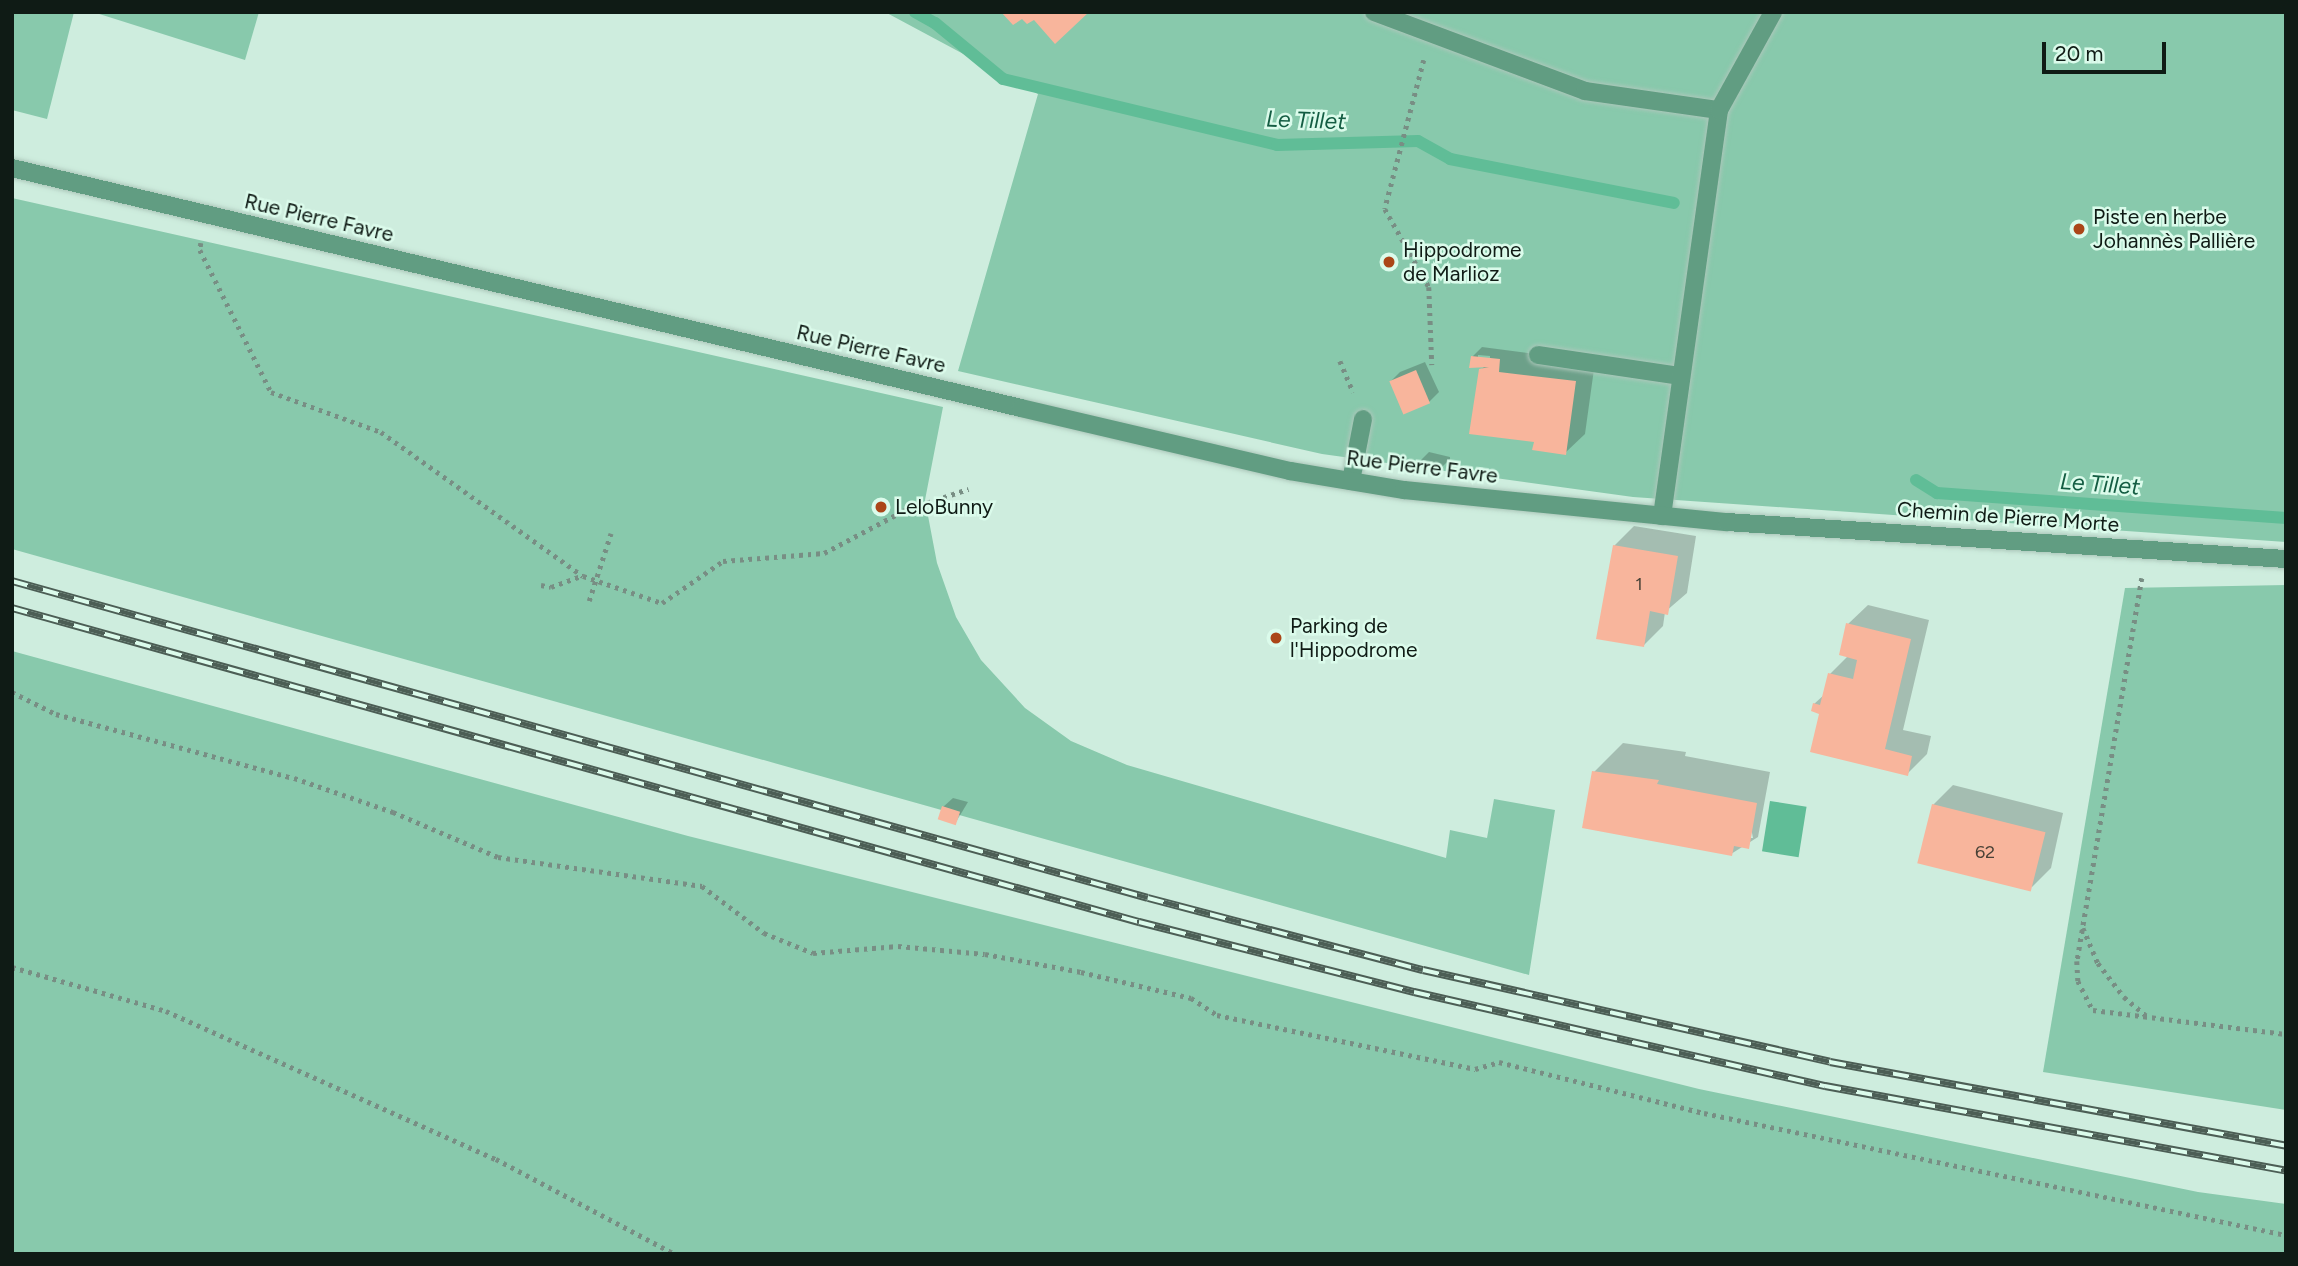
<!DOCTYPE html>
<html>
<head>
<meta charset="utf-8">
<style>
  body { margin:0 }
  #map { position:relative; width:2298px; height:1266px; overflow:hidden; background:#ceedde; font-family:Figtree,sans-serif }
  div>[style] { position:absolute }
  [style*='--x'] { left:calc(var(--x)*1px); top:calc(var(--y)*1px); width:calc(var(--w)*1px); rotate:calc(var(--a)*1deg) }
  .green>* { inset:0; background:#88c9ac }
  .water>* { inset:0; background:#60bd97; transform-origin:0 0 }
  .shadow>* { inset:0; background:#0003 }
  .stream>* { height:12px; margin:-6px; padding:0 6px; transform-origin:6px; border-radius:6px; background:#60bd97 }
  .building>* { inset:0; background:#f8b59c; transform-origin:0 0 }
  .path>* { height:4.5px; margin-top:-2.25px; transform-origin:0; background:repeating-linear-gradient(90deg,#788e84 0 3.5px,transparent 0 8.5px) }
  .roads { filter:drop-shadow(0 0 2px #acc7ba) drop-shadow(0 0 2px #acc7ba) }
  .lane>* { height:18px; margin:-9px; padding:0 9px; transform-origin:9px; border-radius:9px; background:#619d82 }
  .street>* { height:18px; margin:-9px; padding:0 9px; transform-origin:9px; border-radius:9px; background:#619d82 }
  .rail>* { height:8px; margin-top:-4px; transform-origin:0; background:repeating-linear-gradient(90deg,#dbfbeb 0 16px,#4c5e55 0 32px); box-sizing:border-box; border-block:2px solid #4c5e55 }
  .dots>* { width:19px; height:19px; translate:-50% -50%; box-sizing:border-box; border:4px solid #dbfbeb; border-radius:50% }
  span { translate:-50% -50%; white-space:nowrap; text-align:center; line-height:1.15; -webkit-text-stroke:5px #dbfbeb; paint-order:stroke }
  .number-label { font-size:18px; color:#494237 }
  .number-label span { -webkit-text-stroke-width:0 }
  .poi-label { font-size:21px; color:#0f1b15 }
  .left { translate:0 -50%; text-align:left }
  .street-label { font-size:21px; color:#0f1b15 }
  .water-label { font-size:23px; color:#145d43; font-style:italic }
  .frame { position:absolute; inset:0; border:14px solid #0f1b15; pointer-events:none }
  .scale { position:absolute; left:2042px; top:42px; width:124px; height:32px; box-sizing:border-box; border:4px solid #0f1b15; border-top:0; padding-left:9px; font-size:21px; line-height:24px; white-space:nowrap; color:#0f1b15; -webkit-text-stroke:5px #dbfbeb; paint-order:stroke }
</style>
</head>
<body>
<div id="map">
  <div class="green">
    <div style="clip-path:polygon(12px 12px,74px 12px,47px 119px,12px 110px)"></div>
    <div style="clip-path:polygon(93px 12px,259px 12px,245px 60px)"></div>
    <div style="clip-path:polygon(885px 12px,2286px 12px,2286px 542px,1633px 497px,1322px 454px,958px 371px,1038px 94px)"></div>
    <div style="clip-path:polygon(12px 198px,943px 407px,925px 500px,937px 563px,956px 617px,981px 660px,1025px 708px,1071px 741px,1127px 765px,1446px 858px,1450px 830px,1487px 838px,1494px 799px,1555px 810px,1529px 975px,12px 549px)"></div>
    <div style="clip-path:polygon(2286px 585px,2286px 1110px,2043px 1072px,2125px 588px)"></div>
    <div style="clip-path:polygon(12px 651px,688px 836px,1699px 1089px,2198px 1192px,2286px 1204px,2286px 1254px,12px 1254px)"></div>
  </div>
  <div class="water">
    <div style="left:1770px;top:801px;width:37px;height:51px;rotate:9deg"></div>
  </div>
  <div class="shadow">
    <div style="clip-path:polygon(evenodd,1482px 347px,1595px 362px,1585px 434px,1565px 453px,1536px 441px,1481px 370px,1485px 366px,1472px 357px,1482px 347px,1478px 355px,1490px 356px,1490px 360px,1478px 358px,1478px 355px)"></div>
    <div style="clip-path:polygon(1425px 362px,1439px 392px,1429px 402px,1391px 381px,1400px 372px)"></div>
    <div style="clip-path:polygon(1429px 452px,1450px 457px,1450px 459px,1440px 469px,1419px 462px)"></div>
    <div style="clip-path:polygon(1634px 526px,1696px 536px,1687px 593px,1665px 612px,1663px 626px,1644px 645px,1614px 546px)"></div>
    <div style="clip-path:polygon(1868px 605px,1929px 620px,1903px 730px,1931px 736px,1927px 754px,1907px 774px,1814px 704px,1825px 694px,1830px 674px,1848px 656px,1848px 624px)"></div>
    <div style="clip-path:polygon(evenodd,1623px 743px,1686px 752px,1685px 756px,1770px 772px,1758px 837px,1731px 854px,1594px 772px,1623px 743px,1751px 828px,1753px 838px,1749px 838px,1751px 828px)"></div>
    <div style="clip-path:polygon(1953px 785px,2063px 813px,2051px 868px,2032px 887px,1933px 805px)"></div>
    <div style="clip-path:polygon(953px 798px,968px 802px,956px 822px,943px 807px)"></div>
  </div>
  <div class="stream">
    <div style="--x:915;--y:12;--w:23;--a:29"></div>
    <div style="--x:935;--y:23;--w:88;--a:39.5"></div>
    <div style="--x:1003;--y:79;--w:282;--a:13.5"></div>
    <div style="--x:1277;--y:145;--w:141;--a:-1.6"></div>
    <div style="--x:1418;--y:141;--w:37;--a:29"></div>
    <div style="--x:1450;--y:159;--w:228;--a:11.1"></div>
    <div style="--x:1916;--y:480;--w:25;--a:32"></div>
    <div style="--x:1937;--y:493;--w:350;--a:4.1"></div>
  </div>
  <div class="building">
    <div style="clip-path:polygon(1001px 12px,1089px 12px,1055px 44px,1034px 20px,1027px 24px,1022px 19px,1013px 25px)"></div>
    <div style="clip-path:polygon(1471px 356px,1500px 359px,1499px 372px,1576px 381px,1566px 455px,1532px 450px,1534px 442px,1469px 434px,1479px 369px,1489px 367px,1469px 368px)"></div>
    <div style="left:1416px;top:370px;width:36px;height:29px;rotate:67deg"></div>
    <div style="clip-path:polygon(1418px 461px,1440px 464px,1441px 471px,1415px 467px)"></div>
    <div style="clip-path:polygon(1613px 545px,1678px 556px,1668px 615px,1650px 611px,1644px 647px,1596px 639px)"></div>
    <div style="clip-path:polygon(1846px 623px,1911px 639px,1885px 749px,1912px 756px,1908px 776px,1810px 752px,1819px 714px,1811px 711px,1813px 703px,1820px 705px,1828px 673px,1853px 679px,1857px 660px,1839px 655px)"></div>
    <div style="clip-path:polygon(1592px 771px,1659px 780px,1657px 784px,1757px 803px,1749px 849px,1734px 846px,1732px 856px,1582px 828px)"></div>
    <div style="left:1932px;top:804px;width:117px;height:61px;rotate:14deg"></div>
    <div style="left:942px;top:806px;width:19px;height:14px;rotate:18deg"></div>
  </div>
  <div class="path">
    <div style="--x:1424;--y:60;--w:154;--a:104.7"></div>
    <div style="--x:1385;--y:209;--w:90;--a:60.6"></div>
    <div style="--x:1429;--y:287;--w:78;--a:87.8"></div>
    <div style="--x:201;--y:243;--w:7;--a:98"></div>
    <div style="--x:200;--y:250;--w:159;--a:63.4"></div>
    <div style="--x:271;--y:392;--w:117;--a:20"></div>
    <div style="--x:381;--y:432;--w:248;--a:35.5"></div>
    <div style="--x:583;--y:576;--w:83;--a:18.9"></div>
    <div style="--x:662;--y:603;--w:74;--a:-34.5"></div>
    <div style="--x:723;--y:561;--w:101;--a:-4.5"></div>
    <div style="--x:824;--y:553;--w:89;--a:-28"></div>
    <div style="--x:903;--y:511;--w:69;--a:-18.7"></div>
    <div style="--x:1340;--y:361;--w:34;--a:67"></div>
    <div style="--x:2142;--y:578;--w:388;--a:99.6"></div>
    <div style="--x:2077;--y:961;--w:20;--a:87"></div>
    <div style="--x:2078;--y:981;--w:33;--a:63"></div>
    <div style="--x:2093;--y:1010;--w:194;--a:7.1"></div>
    <div style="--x:541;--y:585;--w:10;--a:11"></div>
    <div style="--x:551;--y:587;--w:33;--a:-20"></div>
    <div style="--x:589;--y:601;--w:71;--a:-72.1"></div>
    <div style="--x:12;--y:692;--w:49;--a:26.6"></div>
    <div style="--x:56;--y:714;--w:246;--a:15.1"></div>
    <div style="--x:294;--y:778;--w:105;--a:19"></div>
    <div style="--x:393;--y:812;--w:114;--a:23.2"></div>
    <div style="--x:498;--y:857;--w:206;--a:8.1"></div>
    <div style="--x:702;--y:886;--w:78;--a:37.2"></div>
    <div style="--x:764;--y:933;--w:53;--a:22.2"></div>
    <div style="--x:813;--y:953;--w:85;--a:-4.7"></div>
    <div style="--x:898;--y:946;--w:87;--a:5.3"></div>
    <div style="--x:985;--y:954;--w:98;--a:10.6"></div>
    <div style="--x:1081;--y:972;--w:113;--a:13.3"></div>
    <div style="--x:1191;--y:998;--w:31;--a:33"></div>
    <div style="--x:1217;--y:1015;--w:264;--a:11.8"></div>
    <div style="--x:1475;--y:1069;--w:25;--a:-16"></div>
    <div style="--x:1499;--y:1062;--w:211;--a:14"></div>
    <div style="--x:1704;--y:1113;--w:595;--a:11.84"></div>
    <div style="--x:2083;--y:928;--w:38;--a:67"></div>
    <div style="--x:2098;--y:963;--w:43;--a:52.6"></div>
    <div style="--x:2124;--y:997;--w:30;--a:40"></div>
    <div style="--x:12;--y:967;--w:160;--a:15.9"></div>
    <div style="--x:166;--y:1011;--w:362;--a:24.2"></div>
    <div style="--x:496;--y:1159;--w:203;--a:28"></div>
  </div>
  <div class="roads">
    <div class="lane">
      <div style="--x:1374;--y:12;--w:225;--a:20.5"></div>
      <div style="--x:1585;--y:91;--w:135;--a:8.1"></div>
      <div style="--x:1538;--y:355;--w:144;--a:8.4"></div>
      <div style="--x:1351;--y:481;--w:63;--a:-79"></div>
      <div style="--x:1662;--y:516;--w:410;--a:-82"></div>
      <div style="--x:1719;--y:110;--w:112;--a:-61.1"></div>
    </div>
    <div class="street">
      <div style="--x:12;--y:168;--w:1037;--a:13.38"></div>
      <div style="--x:1021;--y:408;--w:276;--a:13.2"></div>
      <div style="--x:1290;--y:471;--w:116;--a:9.5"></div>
      <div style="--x:1404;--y:490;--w:325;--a:5.7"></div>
      <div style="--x:1727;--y:522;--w:560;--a:3.79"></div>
    </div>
  </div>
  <div class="rail">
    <div style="--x:12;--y:581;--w:1179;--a:15.59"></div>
    <div style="--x:1148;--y:898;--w:284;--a:14.7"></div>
    <div style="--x:1423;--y:970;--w:417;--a:12.7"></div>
    <div style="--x:1830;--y:1062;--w:464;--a:10.4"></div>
    <div style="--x:12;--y:608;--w:1170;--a:15.57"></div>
    <div style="--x:1139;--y:922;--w:284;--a:14.3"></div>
    <div style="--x:1414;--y:992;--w:422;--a:12.9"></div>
    <div style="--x:1825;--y:1086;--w:469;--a:10.4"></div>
  </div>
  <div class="dots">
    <div style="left:2079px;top:229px;background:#ab4618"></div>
    <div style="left:1389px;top:262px;background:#ab4618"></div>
    <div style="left:881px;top:507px;background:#ab4618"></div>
    <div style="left:1276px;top:638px;background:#ab4618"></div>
  </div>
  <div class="number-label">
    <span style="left:1639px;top:584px">1</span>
    <span style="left:1985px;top:852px">62</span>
  </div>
  <div class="poi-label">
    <span class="left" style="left:2093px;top:229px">Piste en herbe<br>Johannès Pallière</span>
    <span class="left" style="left:1403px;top:262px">Hippodrome<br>de Marlioz</span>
    <span class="left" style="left:895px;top:507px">LeloBunny</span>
    <span class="left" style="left:1290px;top:638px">Parking de<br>l'Hippodrome</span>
  </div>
  <div class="street-label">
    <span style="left:319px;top:218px;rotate:13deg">Rue Pierre Favre</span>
    <span style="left:871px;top:349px;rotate:13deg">Rue Pierre Favre</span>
    <span style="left:1422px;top:467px;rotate:7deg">Rue Pierre Favre</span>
    <span style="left:2008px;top:517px;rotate:4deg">Chemin de Pierre Morte</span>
  </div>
  <div class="water-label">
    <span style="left:1306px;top:120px;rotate:2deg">Le Tillet</span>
    <span style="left:2100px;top:484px;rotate:4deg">Le Tillet</span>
  </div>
  <div class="frame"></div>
  <div class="scale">20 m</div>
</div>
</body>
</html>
